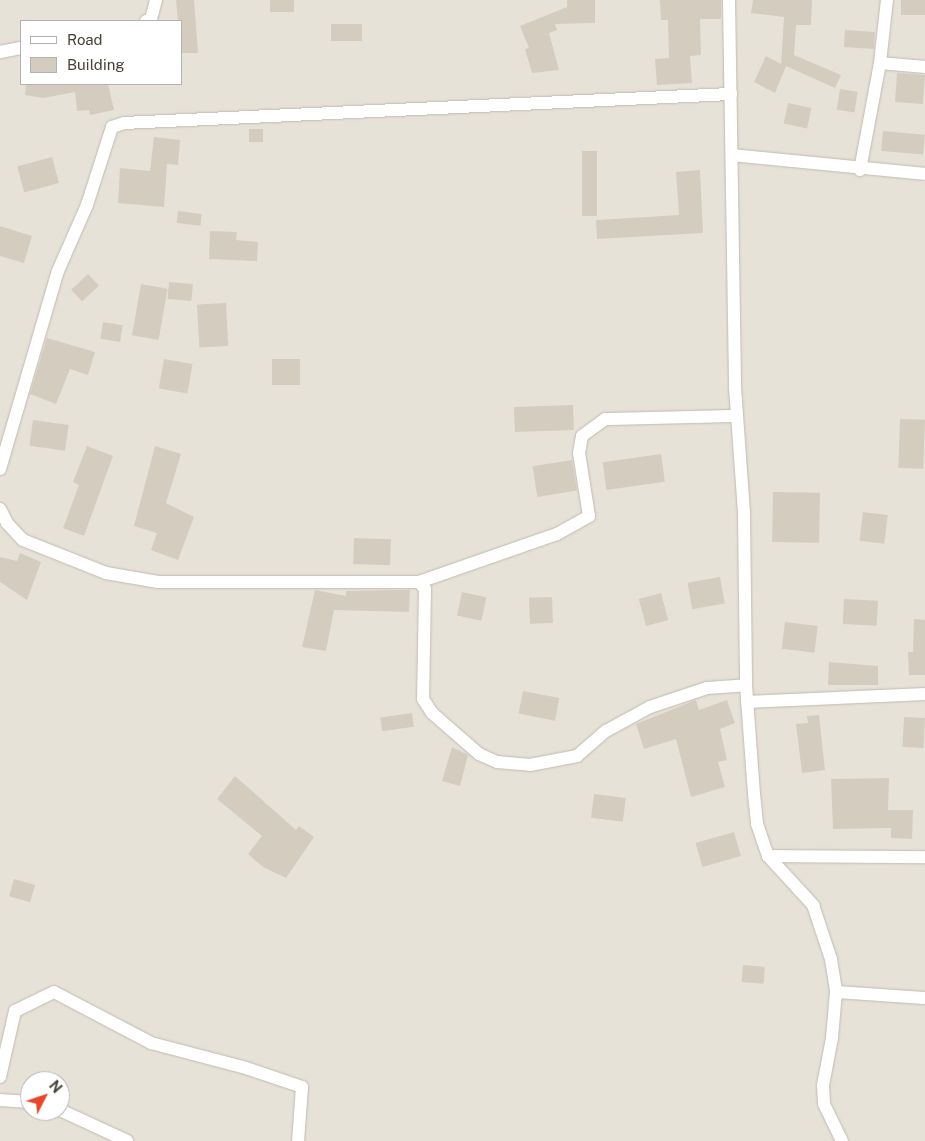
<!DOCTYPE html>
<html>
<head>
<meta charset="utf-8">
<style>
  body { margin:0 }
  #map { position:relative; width:925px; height:1141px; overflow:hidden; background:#f3f0e9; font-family:"Public Sans",sans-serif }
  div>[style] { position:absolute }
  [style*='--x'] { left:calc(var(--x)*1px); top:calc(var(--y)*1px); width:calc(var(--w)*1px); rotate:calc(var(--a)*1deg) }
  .residential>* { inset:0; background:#e7e2d8 }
  .building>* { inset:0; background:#d4ccbf; transform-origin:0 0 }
  .roads { filter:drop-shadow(0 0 1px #c1bbaf) drop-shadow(0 0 1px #c1bbaf) }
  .minor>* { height:12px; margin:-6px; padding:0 6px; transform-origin:6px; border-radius:6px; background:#fff }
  span { translate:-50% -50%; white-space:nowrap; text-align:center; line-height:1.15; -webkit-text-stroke:4.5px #fff; paint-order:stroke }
  .legend { position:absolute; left:20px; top:20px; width:162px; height:65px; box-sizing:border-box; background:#fff; border:1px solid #b5b3af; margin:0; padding:6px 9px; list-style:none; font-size:15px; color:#474138 }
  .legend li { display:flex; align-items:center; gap:10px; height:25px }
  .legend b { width:25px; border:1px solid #b5b3af }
  .north { position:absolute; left:20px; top:1071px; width:50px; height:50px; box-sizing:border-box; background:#fff; border:1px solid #b5b3af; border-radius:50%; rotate:49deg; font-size:14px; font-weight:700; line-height:20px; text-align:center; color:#474138 }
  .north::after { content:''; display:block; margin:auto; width:18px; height:22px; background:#ea472a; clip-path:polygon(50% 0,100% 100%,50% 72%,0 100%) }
</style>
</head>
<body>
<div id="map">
  <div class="residential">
    <div style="clip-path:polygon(evenodd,0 0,925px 0,925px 1141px,0 1141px,0 0,21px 21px,181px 21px,181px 84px,21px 84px,21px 21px,0 0,30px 1081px,60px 1081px,60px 1111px,30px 1111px,30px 1081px)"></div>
  </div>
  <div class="building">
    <div style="clip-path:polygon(176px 0,194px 0,198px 53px,181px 53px,181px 21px,178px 21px)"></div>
    <div style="left:270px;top:0;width:24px;height:12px"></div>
    <div style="clip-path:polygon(567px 0,595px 0,595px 23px,555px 24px,557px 30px,549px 33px,559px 70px,532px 73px,525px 49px,529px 48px,520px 26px,567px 7px)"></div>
    <div style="clip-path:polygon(660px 0,721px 0,721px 19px,700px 19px,701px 55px,690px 56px,692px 83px,657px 85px,655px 59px,669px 58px,668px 20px,661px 20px)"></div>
    <div style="clip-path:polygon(753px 0,812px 0,811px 25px,796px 25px,794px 55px,841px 75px,835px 88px,786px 66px,775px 93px,754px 82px,766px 56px,781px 64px,784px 17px,751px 13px)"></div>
    <div style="left:901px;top:0;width:24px;height:15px"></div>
    <div style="left:331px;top:24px;width:31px;height:17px"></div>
    <div style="left:845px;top:30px;width:30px;height:17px;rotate:4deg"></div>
    <div style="left:897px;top:73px;width:28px;height:29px;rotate:4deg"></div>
    <div style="clip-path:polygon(26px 84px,108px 84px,114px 110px,90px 115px,89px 110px,77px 111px,75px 92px,43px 98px,25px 95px)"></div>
    <div style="left:840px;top:89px;width:18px;height:21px;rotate:9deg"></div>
    <div style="left:788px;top:103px;width:24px;height:21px;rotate:12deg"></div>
    <div style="left:249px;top:129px;width:14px;height:13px"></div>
    <div style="left:883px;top:131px;width:42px;height:20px;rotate:5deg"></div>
    <div style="clip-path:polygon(154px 137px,180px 140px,178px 165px,167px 164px,164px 207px,118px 203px,120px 168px,150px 171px)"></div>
    <div style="left:582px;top:151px;width:15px;height:65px"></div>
    <div style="left:52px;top:157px;width:27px;height:36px;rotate:75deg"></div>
    <div style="clip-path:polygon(700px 170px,703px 233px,597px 239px,596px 220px,679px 215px,676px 172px)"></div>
    <div style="left:178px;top:211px;width:24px;height:12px;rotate:7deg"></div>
    <div style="clip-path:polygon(0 226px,32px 236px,24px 263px,0 256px)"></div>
    <div style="clip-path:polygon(210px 231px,237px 232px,236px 240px,258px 242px,257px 261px,209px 259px)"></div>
    <div style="left:88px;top:274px;width:16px;height:23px;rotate:47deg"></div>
    <div style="left:169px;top:282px;width:24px;height:17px;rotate:5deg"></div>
    <div style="left:141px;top:284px;width:27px;height:52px;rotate:10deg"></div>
    <div style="left:226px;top:303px;width:43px;height:29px;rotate:87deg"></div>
    <div style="left:103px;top:322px;width:20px;height:17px;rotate:9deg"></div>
    <div style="clip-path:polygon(47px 338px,95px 352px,88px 375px,70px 369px,56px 404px,30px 394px)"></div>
    <div style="left:164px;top:359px;width:29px;height:30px;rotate:10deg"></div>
    <div style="left:272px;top:359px;width:28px;height:26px"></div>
    <div style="left:573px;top:405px;width:25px;height:59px;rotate:88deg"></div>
    <div style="left:900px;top:419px;width:25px;height:49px;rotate:2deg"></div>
    <div style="left:33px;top:420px;width:36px;height:26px;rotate:8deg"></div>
    <div style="clip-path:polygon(87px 446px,113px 456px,84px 536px,63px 528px,79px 485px,73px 482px)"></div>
    <div style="clip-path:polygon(155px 446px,181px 454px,166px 503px,194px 517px,178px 560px,151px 550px,157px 533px,134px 526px)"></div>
    <div style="left:661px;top:454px;width:28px;height:59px;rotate:82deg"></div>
    <div style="left:572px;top:460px;width:31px;height:40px;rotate:81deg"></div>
    <div style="left:773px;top:492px;width:47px;height:50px;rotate:1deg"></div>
    <div style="left:863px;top:512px;width:25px;height:29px;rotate:7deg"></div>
    <div style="left:354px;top:538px;width:37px;height:26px;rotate:2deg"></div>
    <div style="clip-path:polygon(20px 553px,41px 562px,27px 600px,0 582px,0 557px,17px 561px)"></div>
    <div style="left:720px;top:577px;width:27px;height:33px;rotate:80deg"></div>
    <div style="clip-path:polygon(315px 590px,346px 596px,346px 591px,410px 590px,409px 612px,334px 610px,326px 651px,302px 647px)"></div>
    <div style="left:462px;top:592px;width:25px;height:24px;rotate:12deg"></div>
    <div style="left:661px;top:593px;width:28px;height:23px;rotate:75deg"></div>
    <div style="left:552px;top:597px;width:26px;height:23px;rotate:88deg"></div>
    <div style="left:844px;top:599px;width:34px;height:25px;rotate:3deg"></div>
    <div style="clip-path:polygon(914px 619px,925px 620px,925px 675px,909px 675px,908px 652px,913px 652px)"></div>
    <div style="left:785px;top:622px;width:33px;height:27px;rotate:7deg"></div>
    <div style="clip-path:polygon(829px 662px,878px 666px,878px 685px,828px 685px)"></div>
    <div style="left:523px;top:691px;width:37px;height:23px;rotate:11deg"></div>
    <div style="clip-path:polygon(696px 700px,699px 710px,727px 700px,735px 723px,720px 729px,727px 760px,718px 762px,725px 787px,691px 797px,676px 739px,644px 749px,636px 724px)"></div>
    <div style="left:412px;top:713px;width:14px;height:32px;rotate:82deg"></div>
    <div style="clip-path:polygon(819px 715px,825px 770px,802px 773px,796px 724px,808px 723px,807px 716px)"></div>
    <div style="left:904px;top:717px;width:21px;height:30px;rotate:3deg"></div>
    <div style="clip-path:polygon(452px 747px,468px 755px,460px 786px,442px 781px)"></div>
    <div style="clip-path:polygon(235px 776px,296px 830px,299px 826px,314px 837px,286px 878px,263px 867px,248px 854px,262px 836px,217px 799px)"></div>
    <div style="clip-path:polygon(889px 778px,888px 810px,913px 810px,912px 839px,891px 838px,891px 828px,833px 829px,831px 779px)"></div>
    <div style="left:594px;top:794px;width:32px;height:24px;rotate:7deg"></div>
    <div style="left:734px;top:832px;width:25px;height:40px;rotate:74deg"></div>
    <div style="left:14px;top:879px;width:22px;height:18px;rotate:16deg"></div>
    <div style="left:743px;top:965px;width:22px;height:17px;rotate:5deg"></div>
  </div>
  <div class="roads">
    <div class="minor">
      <div style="--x:729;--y:0;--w:387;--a:89.1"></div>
      <div style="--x:735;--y:387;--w:127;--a:85.9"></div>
      <div style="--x:744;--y:514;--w:171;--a:89.3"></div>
      <div style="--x:746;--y:685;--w:109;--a:85.8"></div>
      <div style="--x:754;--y:794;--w:30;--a:84"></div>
      <div style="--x:757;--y:824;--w:34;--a:71"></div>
      <div style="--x:768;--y:856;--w:67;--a:47.4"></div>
      <div style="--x:813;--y:905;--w:57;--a:71.6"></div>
      <div style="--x:831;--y:959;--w:33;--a:81"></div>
      <div style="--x:836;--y:992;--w:46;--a:95"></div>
      <div style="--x:832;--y:1038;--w:48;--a:100.8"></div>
      <div style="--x:823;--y:1085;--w:19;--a:87"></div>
      <div style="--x:824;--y:1104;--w:41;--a:64.1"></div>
      <div style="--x:146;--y:21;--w:5;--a:-22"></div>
      <div style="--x:151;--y:19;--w:20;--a:-75"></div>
      <div style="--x:0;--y:52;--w:21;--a:-11"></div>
      <div style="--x:880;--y:63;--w:45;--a:5.1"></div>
      <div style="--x:732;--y:155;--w:194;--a:5.6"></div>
      <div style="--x:860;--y:170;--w:109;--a:-79.4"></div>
      <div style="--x:880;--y:63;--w:63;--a:-83.7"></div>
      <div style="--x:0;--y:469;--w:206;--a:-73.7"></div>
      <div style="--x:58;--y:271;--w:72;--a:-66.3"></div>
      <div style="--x:87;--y:205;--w:82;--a:-72.2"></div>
      <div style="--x:112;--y:127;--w:13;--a:-18"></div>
      <div style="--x:124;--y:123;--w:608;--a:-2.74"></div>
      <div style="--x:0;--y:509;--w:16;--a:63"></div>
      <div style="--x:7;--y:523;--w:23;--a:47"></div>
      <div style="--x:23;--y:540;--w:89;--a:21.7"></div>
      <div style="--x:106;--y:573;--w:53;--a:9.8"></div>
      <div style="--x:158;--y:582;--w:261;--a:0"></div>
      <div style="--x:419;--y:582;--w:146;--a:-19.2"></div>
      <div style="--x:557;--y:534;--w:37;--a:-29"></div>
      <div style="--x:589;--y:516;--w:64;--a:-99"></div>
      <div style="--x:579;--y:453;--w:17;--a:-80"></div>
      <div style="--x:582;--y:436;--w:29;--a:-36"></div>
      <div style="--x:605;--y:419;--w:132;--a:-1.3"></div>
      <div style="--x:419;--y:582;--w:9;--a:49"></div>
      <div style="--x:425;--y:589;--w:110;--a:91"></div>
      <div style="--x:423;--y:699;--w:17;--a:57"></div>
      <div style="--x:432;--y:713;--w:62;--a:41.1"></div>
      <div style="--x:479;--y:754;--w:20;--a:24"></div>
      <div style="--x:497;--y:762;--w:33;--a:5"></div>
      <div style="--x:530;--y:765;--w:48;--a:-10.8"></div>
      <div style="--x:577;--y:756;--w:38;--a:-41"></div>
      <div style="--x:606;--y:731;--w:50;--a:-28.6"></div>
      <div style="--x:650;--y:707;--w:60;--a:-18.4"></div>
      <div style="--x:707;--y:688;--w:39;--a:-4"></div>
      <div style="--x:747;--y:702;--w:178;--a:-2.6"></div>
      <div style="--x:768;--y:856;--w:157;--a:0.4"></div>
      <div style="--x:836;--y:992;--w:89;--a:3.9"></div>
      <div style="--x:0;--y:1077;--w:68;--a:-77.2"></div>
      <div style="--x:15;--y:1011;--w:43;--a:-26"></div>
      <div style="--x:54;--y:992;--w:110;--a:27.7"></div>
      <div style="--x:151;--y:1043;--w:98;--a:14.7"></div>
      <div style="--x:246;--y:1068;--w:59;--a:18.7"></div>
      <div style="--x:302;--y:1087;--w:54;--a:94.2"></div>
      <div style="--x:0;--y:1100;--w:30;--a:4"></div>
      <div style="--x:60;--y:1110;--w:74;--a:24.8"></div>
    </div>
  </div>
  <ul class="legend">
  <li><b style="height:6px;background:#fff"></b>Road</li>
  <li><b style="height:14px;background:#d4ccbf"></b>Building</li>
  </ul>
  <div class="north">N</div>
</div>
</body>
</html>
